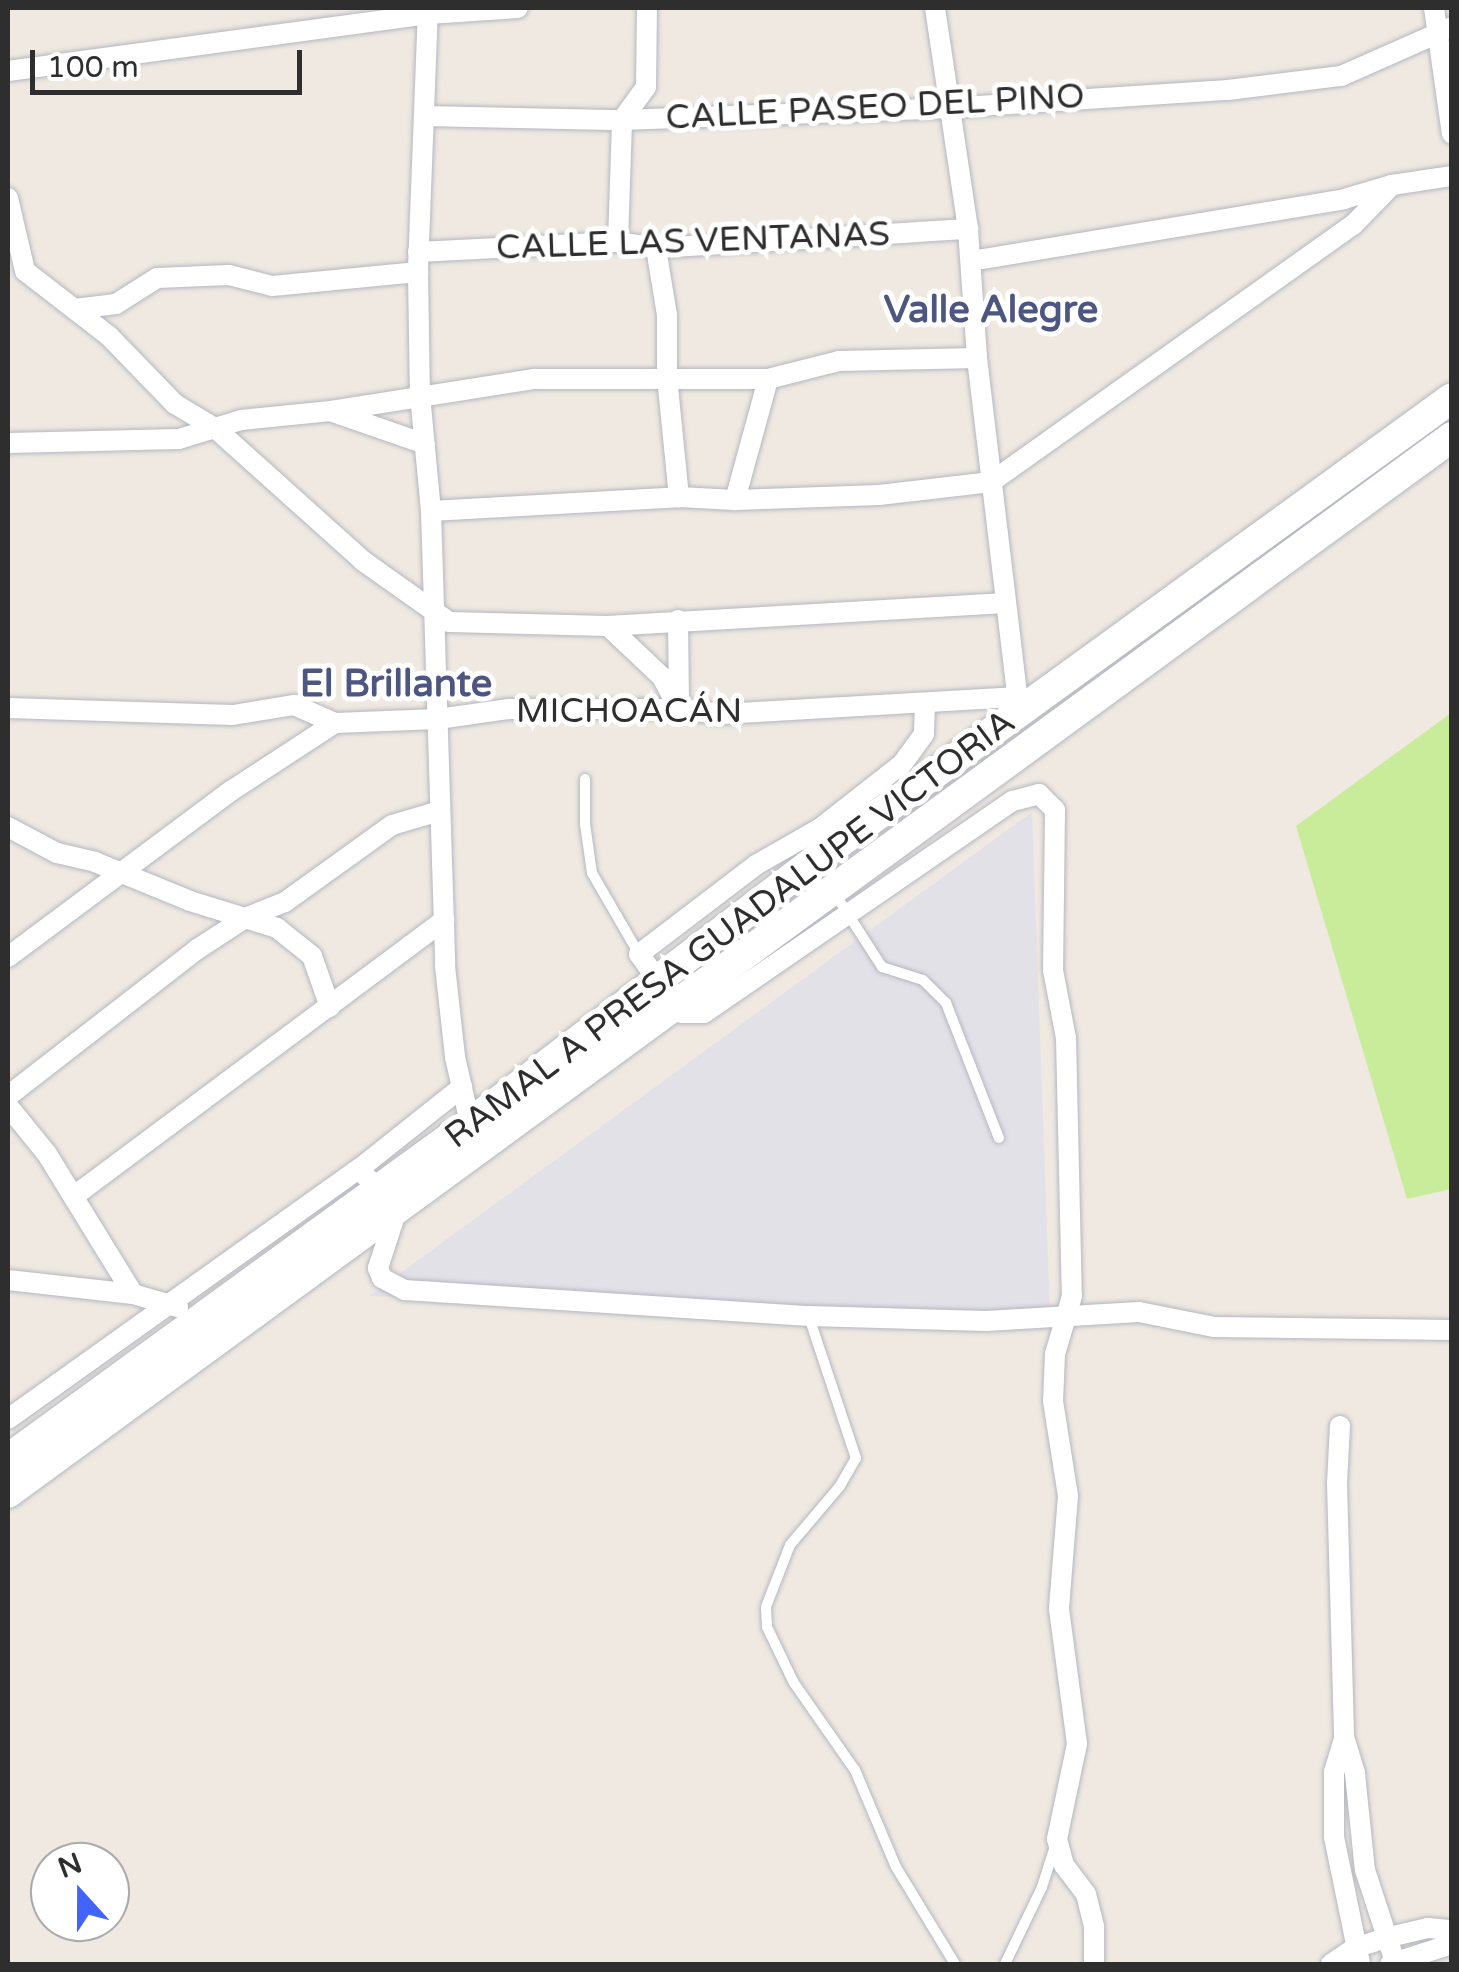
<!DOCTYPE html>
<html>
<head>
<meta charset="utf-8">
<style>
  body { margin:0 }
  #map { position:relative; width:1459px; height:1972px; overflow:hidden; background:#efe9e1; font-family:"Varela Round",sans-serif }
  div>[style] { position:absolute }
  [style*='--x'] { left:calc(var(--x)*1px); top:calc(var(--y)*1px); width:calc(var(--w)*1px); rotate:calc(var(--a)*1deg) }
  .industrial>* { inset:0; background:#e3e1e8 }
  .pitch>* { inset:0; background:#c9ec9a }
  .roads { filter:drop-shadow(0 0 2px #b4b7c1) drop-shadow(0 0 2px #b4b7c1) }
  .lane>* { height:10px; margin:-5px; padding:0 5px; transform-origin:5px; border-radius:5px; background:#fff }
  .street>* { height:20px; margin:-10px; padding:0 10px; transform-origin:10px; border-radius:10px; background:#fff }
  .secondary>* { height:30px; margin:-15px; padding:0 15px; transform-origin:15px; border-radius:15px; background:#fff }
  span { translate:-50% -50%; white-space:nowrap; text-align:center; line-height:1.15; -webkit-text-stroke:10px #fff; paint-order:stroke }
  .street-label { font-size:35px; color:#2e2e2e }
  .neighbourhood-label { font-size:38px; color:#4d5680; font-weight:700 }
  .frame { position:absolute; inset:0; border:10px solid #2e2e2e; pointer-events:none }
  .north { position:absolute; left:30px; top:1842px; width:100px; height:100px; box-sizing:border-box; background:#fff; border:2px solid #ababab; border-radius:50%; rotate:339deg; font-size:28px; font-weight:700; line-height:40px; text-align:center; color:#2e2e2e }
  .north::after { content:''; display:block; margin:auto; width:35px; height:45px; background:#4264fb; clip-path:polygon(50% 0,100% 100%,50% 72%,0 100%) }
  .scale { position:absolute; left:30px; top:50px; width:272px; height:45px; box-sizing:border-box; border:5px solid #2e2e2e; border-top:0; padding-left:12px; font-size:30px; line-height:35px; white-space:nowrap; color:#2e2e2e; -webkit-text-stroke:8px #fff; paint-order:stroke }
</style>
</head>
<body>
<div id="map">
  <div class="industrial">
    <div style="clip-path:polygon(1032px 812px,1050px 1317px,369px 1296px)"></div>
  </div>
  <div class="pitch">
    <div style="clip-path:polygon(1451px 713px,1451px 1189px,1407px 1199px,1296px 826px)"></div>
  </div>
  <div class="roads">
    <div class="lane">
      <div style="--x:585;--y:779;--w:45;--a:90"></div>
      <div style="--x:585;--y:824;--w:49;--a:81.9"></div>
      <div style="--x:592;--y:873;--w:94;--a:59.9"></div>
      <div style="--x:835;--y:894;--w:87;--a:57.2"></div>
      <div style="--x:882;--y:967;--w:43;--a:17.6"></div>
      <div style="--x:923;--y:980;--w:33;--a:45"></div>
      <div style="--x:946;--y:1003;--w:145;--a:68.6"></div>
      <div style="--x:809;--y:1317;--w:149;--a:71.6"></div>
      <div style="--x:856;--y:1458;--w:32;--a:120"></div>
      <div style="--x:840;--y:1486;--w:77;--a:130.3"></div>
      <div style="--x:790;--y:1545;--w:66;--a:111.2"></div>
      <div style="--x:766;--y:1607;--w:20;--a:87"></div>
      <div style="--x:767;--y:1627;--w:62;--a:64.3"></div>
      <div style="--x:794;--y:1683;--w:106;--a:55"></div>
      <div style="--x:855;--y:1770;--w:105;--a:67.1"></div>
      <div style="--x:896;--y:1867;--w:114;--a:58.7"></div>
      <div style="--x:1005;--y:1964;--w:85;--a:-64.3"></div>
      <div style="--x:1042;--y:1887;--w:43;--a:-72.4"></div>
    </div>
    <div class="street">
      <div style="--x:428;--y:8;--w:264;--a:92.2"></div>
      <div style="--x:418;--y:272;--w:123;--a:89.1"></div>
      <div style="--x:420;--y:395;--w:117;--a:84.6"></div>
      <div style="--x:431;--y:511;--w:455;--a:88.2"></div>
      <div style="--x:445;--y:966;--w:92;--a:83.7"></div>
      <div style="--x:455;--y:1057;--w:68;--a:77.2"></div>
      <div style="--x:935;--y:8;--w:223;--a:81.5"></div>
      <div style="--x:968;--y:229;--w:129;--a:86"></div>
      <div style="--x:977;--y:358;--w:354;--a:83.2"></div>
      <div style="--x:1434;--y:8;--w:127;--a:81.9"></div>
      <div style="--x:8;--y:71;--w:424;--a:-7.7"></div>
      <div style="--x:428;--y:14;--w:90;--a:-3.8"></div>
      <div style="--x:424;--y:116;--w:198;--a:1.2"></div>
      <div style="--x:622;--y:120;--w:326;--a:-2.1"></div>
      <div style="--x:948;--y:108;--w:281;--a:-3.7"></div>
      <div style="--x:1228;--y:90;--w:114;--a:-7.1"></div>
      <div style="--x:1341;--y:76;--w:121;--a:-23.8"></div>
      <div style="--x:8;--y:198;--w:75;--a:76.9"></div>
      <div style="--x:25;--y:271;--w:106;--a:37.7"></div>
      <div style="--x:109;--y:336;--w:95;--a:45.9"></div>
      <div style="--x:175;--y:404;--w:47;--a:31"></div>
      <div style="--x:215;--y:428;--w:199;--a:41.9"></div>
      <div style="--x:363;--y:561;--w:105;--a:35.3"></div>
      <div style="--x:449;--y:622;--w:159;--a:1.4"></div>
      <div style="--x:608;--y:626;--w:397;--a:-3.3"></div>
      <div style="--x:618;--y:242;--w:122;--a:-88.1"></div>
      <div style="--x:622;--y:120;--w:41;--a:-54"></div>
      <div style="--x:646;--y:87;--w:79;--a:-89.3"></div>
      <div style="--x:656;--y:248;--w:68;--a:80.7"></div>
      <div style="--x:667;--y:315;--w:62;--a:90"></div>
      <div style="--x:667;--y:377;--w:121;--a:84.3"></div>
      <div style="--x:418;--y:252;--w:200;--a:-2.9"></div>
      <div style="--x:618;--y:242;--w:38;--a:9"></div>
      <div style="--x:656;--y:248;--w:313;--a:-3.5"></div>
      <div style="--x:971;--y:261;--w:378;--a:-9.4"></div>
      <div style="--x:1344;--y:199;--w:50;--a:-16.3"></div>
      <div style="--x:1392;--y:185;--w:61;--a:-8.5"></div>
      <div style="--x:75;--y:309;--w:41;--a:-7"></div>
      <div style="--x:116;--y:304;--w:49;--a:-32.4"></div>
      <div style="--x:157;--y:278;--w:72;--a:-2.4"></div>
      <div style="--x:229;--y:275;--w:44;--a:14.3"></div>
      <div style="--x:272;--y:286;--w:147;--a:-5.5"></div>
      <div style="--x:333;--y:412;--w:97;--a:19.2"></div>
      <div style="--x:8;--y:443;--w:171;--a:-1.3"></div>
      <div style="--x:179;--y:439;--w:65;--a:-17"></div>
      <div style="--x:241;--y:420;--w:90;--a:-5.7"></div>
      <div style="--x:331;--y:411;--w:206;--a:-9"></div>
      <div style="--x:534;--y:379;--w:234;--a:0"></div>
      <div style="--x:768;--y:379;--w:73;--a:-14.2"></div>
      <div style="--x:839;--y:361;--w:138;--a:-1.2"></div>
      <div style="--x:735;--y:500;--w:125;--a:-74.7"></div>
      <div style="--x:431;--y:511;--w:248;--a:-3.2"></div>
      <div style="--x:679;--y:497;--w:56;--a:3.1"></div>
      <div style="--x:735;--y:500;--w:144;--a:-2"></div>
      <div style="--x:879;--y:495;--w:113;--a:-6.6"></div>
      <div style="--x:991;--y:482;--w:444;--a:-35.4"></div>
      <div style="--x:1353;--y:225;--w:56;--a:-45.7"></div>
      <div style="--x:678;--y:620;--w:82;--a:89.3"></div>
      <div style="--x:608;--y:626;--w:74;--a:43.4"></div>
      <div style="--x:662;--y:677;--w:36;--a:62"></div>
      <div style="--x:925;--y:703;--w:31;--a:92"></div>
      <div style="--x:924;--y:734;--w:37;--a:126"></div>
      <div style="--x:902;--y:764;--w:105;--a:141.9"></div>
      <div style="--x:819;--y:829;--w:73;--a:150.3"></div>
      <div style="--x:756;--y:865;--w:147;--a:142.7"></div>
      <div style="--x:639;--y:954;--w:73;--a:53.9"></div>
      <div style="--x:682;--y:1013;--w:22;--a:0"></div>
      <div style="--x:704;--y:1013;--w:375;--a:-34.5"></div>
      <div style="--x:1013;--y:801;--w:27;--a:-15"></div>
      <div style="--x:1039;--y:794;--w:23;--a:45"></div>
      <div style="--x:1055;--y:810;--w:160;--a:90.7"></div>
      <div style="--x:1053;--y:970;--w:69;--a:79.2"></div>
      <div style="--x:1066;--y:1038;--w:258;--a:88.7"></div>
      <div style="--x:1072;--y:1296;--w:60;--a:106.3"></div>
      <div style="--x:1055;--y:1354;--w:47;--a:92.4"></div>
      <div style="--x:1053;--y:1401;--w:96;--a:81"></div>
      <div style="--x:1068;--y:1496;--w:113;--a:94.6"></div>
      <div style="--x:1059;--y:1609;--w:136;--a:82.4"></div>
      <div style="--x:1077;--y:1744;--w:97;--a:101.9"></div>
      <div style="--x:1057;--y:1839;--w:27;--a:75"></div>
      <div style="--x:1064;--y:1865;--w:36;--a:53"></div>
      <div style="--x:1086;--y:1894;--w:34;--a:76"></div>
      <div style="--x:1094;--y:1927;--w:37;--a:90"></div>
      <div style="--x:8;--y:708;--w:225;--a:1.8"></div>
      <div style="--x:233;--y:715;--w:62;--a:-9.3"></div>
      <div style="--x:294;--y:705;--w:45;--a:23.7"></div>
      <div style="--x:335;--y:723;--w:103;--a:-2.2"></div>
      <div style="--x:438;--y:719;--w:72;--a:-8"></div>
      <div style="--x:509;--y:709;--w:170;--a:0"></div>
      <div style="--x:679;--y:709;--w:43;--a:6.6"></div>
      <div style="--x:722;--y:714;--w:293;--a:-3.3"></div>
      <div style="--x:8;--y:827;--w:55;--a:28"></div>
      <div style="--x:57;--y:853;--w:39;--a:13"></div>
      <div style="--x:95;--y:862;--w:103;--a:22.3"></div>
      <div style="--x:190;--y:901;--w:91;--a:17.2"></div>
      <div style="--x:277;--y:928;--w:45;--a:38.7"></div>
      <div style="--x:312;--y:956;--w:54;--a:70.6"></div>
      <div style="--x:8;--y:957;--w:278;--a:-36.7"></div>
      <div style="--x:231;--y:791;--w:124;--a:-33.2"></div>
      <div style="--x:8;--y:1096;--w:238;--a:-37.8"></div>
      <div style="--x:196;--y:950;--w:59;--a:-33.1"></div>
      <div style="--x:245;--y:918;--w:43;--a:-21.8"></div>
      <div style="--x:285;--y:902;--w:132;--a:-35.7"></div>
      <div style="--x:392;--y:825;--w:50;--a:-16.3"></div>
      <div style="--x:8;--y:1106;--w:62;--a:50.9"></div>
      <div style="--x:47;--y:1154;--w:164;--a:58.4"></div>
      <div style="--x:359;--y:1169;--w:26;--a:47"></div>
      <div style="--x:377;--y:1188;--w:35;--a:61"></div>
      <div style="--x:394;--y:1219;--w:52;--a:108.1"></div>
      <div style="--x:378;--y:1268;--w:11;--a:68"></div>
      <div style="--x:382;--y:1278;--w:26;--a:28"></div>
      <div style="--x:405;--y:1290;--w:405;--a:3.7"></div>
      <div style="--x:809;--y:1316;--w:177;--a:1.6"></div>
      <div style="--x:986;--y:1321;--w:153;--a:-3.4"></div>
      <div style="--x:1139;--y:1312;--w:76;--a:11.3"></div>
      <div style="--x:1214;--y:1327;--w:238;--a:0.7"></div>
      <div style="--x:74;--y:1196;--w:462;--a:-36.7"></div>
      <div style="--x:8;--y:1280;--w:126;--a:6.4"></div>
      <div style="--x:133;--y:1294;--w:47;--a:16.1"></div>
      <div style="--x:8;--y:1419;--w:431;--a:-35.5"></div>
      <div style="--x:359;--y:1169;--w:132;--a:-38.5"></div>
      <div style="--x:1340;--y:1426;--w:57;--a:93"></div>
      <div style="--x:1337;--y:1483;--w:254;--a:88.4"></div>
      <div style="--x:1344;--y:1737;--w:39;--a:73"></div>
      <div style="--x:1355;--y:1774;--w:97;--a:84.1"></div>
      <div style="--x:1365;--y:1870;--w:97;--a:71.9"></div>
      <div style="--x:1344;--y:1739;--w:34;--a:107"></div>
      <div style="--x:1334;--y:1772;--w:65;--a:90"></div>
      <div style="--x:1334;--y:1837;--w:130;--a:78.4"></div>
      <div style="--x:1331;--y:1964;--w:29;--a:-34"></div>
      <div style="--x:1355;--y:1948;--w:32;--a:-18"></div>
      <div style="--x:1385;--y:1938;--w:44;--a:-13.1"></div>
      <div style="--x:1428;--y:1928;--w:24;--a:5"></div>
      <div style="--x:1390;--y:1964;--w:65;--a:-17.9"></div>
    </div>
    <div class="secondary">
      <div style="--x:8;--y:1459;--w:571;--a:-36.03"></div>
      <div style="--x:470;--y:1123;--w:432;--a:-37.3"></div>
      <div style="--x:814;--y:861;--w:788;--a:-35.97"></div>
      <div style="--x:8;--y:1493;--w:1789;--a:-36.18"></div>
    </div>
  </div>
  <div class="street-label">
    <span style="left:875px;top:107px;rotate:-3deg">CALLE PASEO DEL PINO</span>
    <span style="left:693px;top:241px;rotate:-2deg">CALLE LAS VENTANAS</span>
    <span style="left:629px;top:711px">MICHOACÁN</span>
    <span style="left:730px;top:929px;rotate:-37deg">RAMAL A PRESA GUADALUPE VICTORIA</span>
  </div>
  <div class="neighbourhood-label">
    <span style="left:991px;top:311px">Valle Alegre</span>
    <span style="left:396px;top:685px">El Brillante</span>
  </div>
  <div class="frame"></div>
  <div class="north">N</div>
  <div class="scale">100 m</div>
</div>
</body>
</html>
